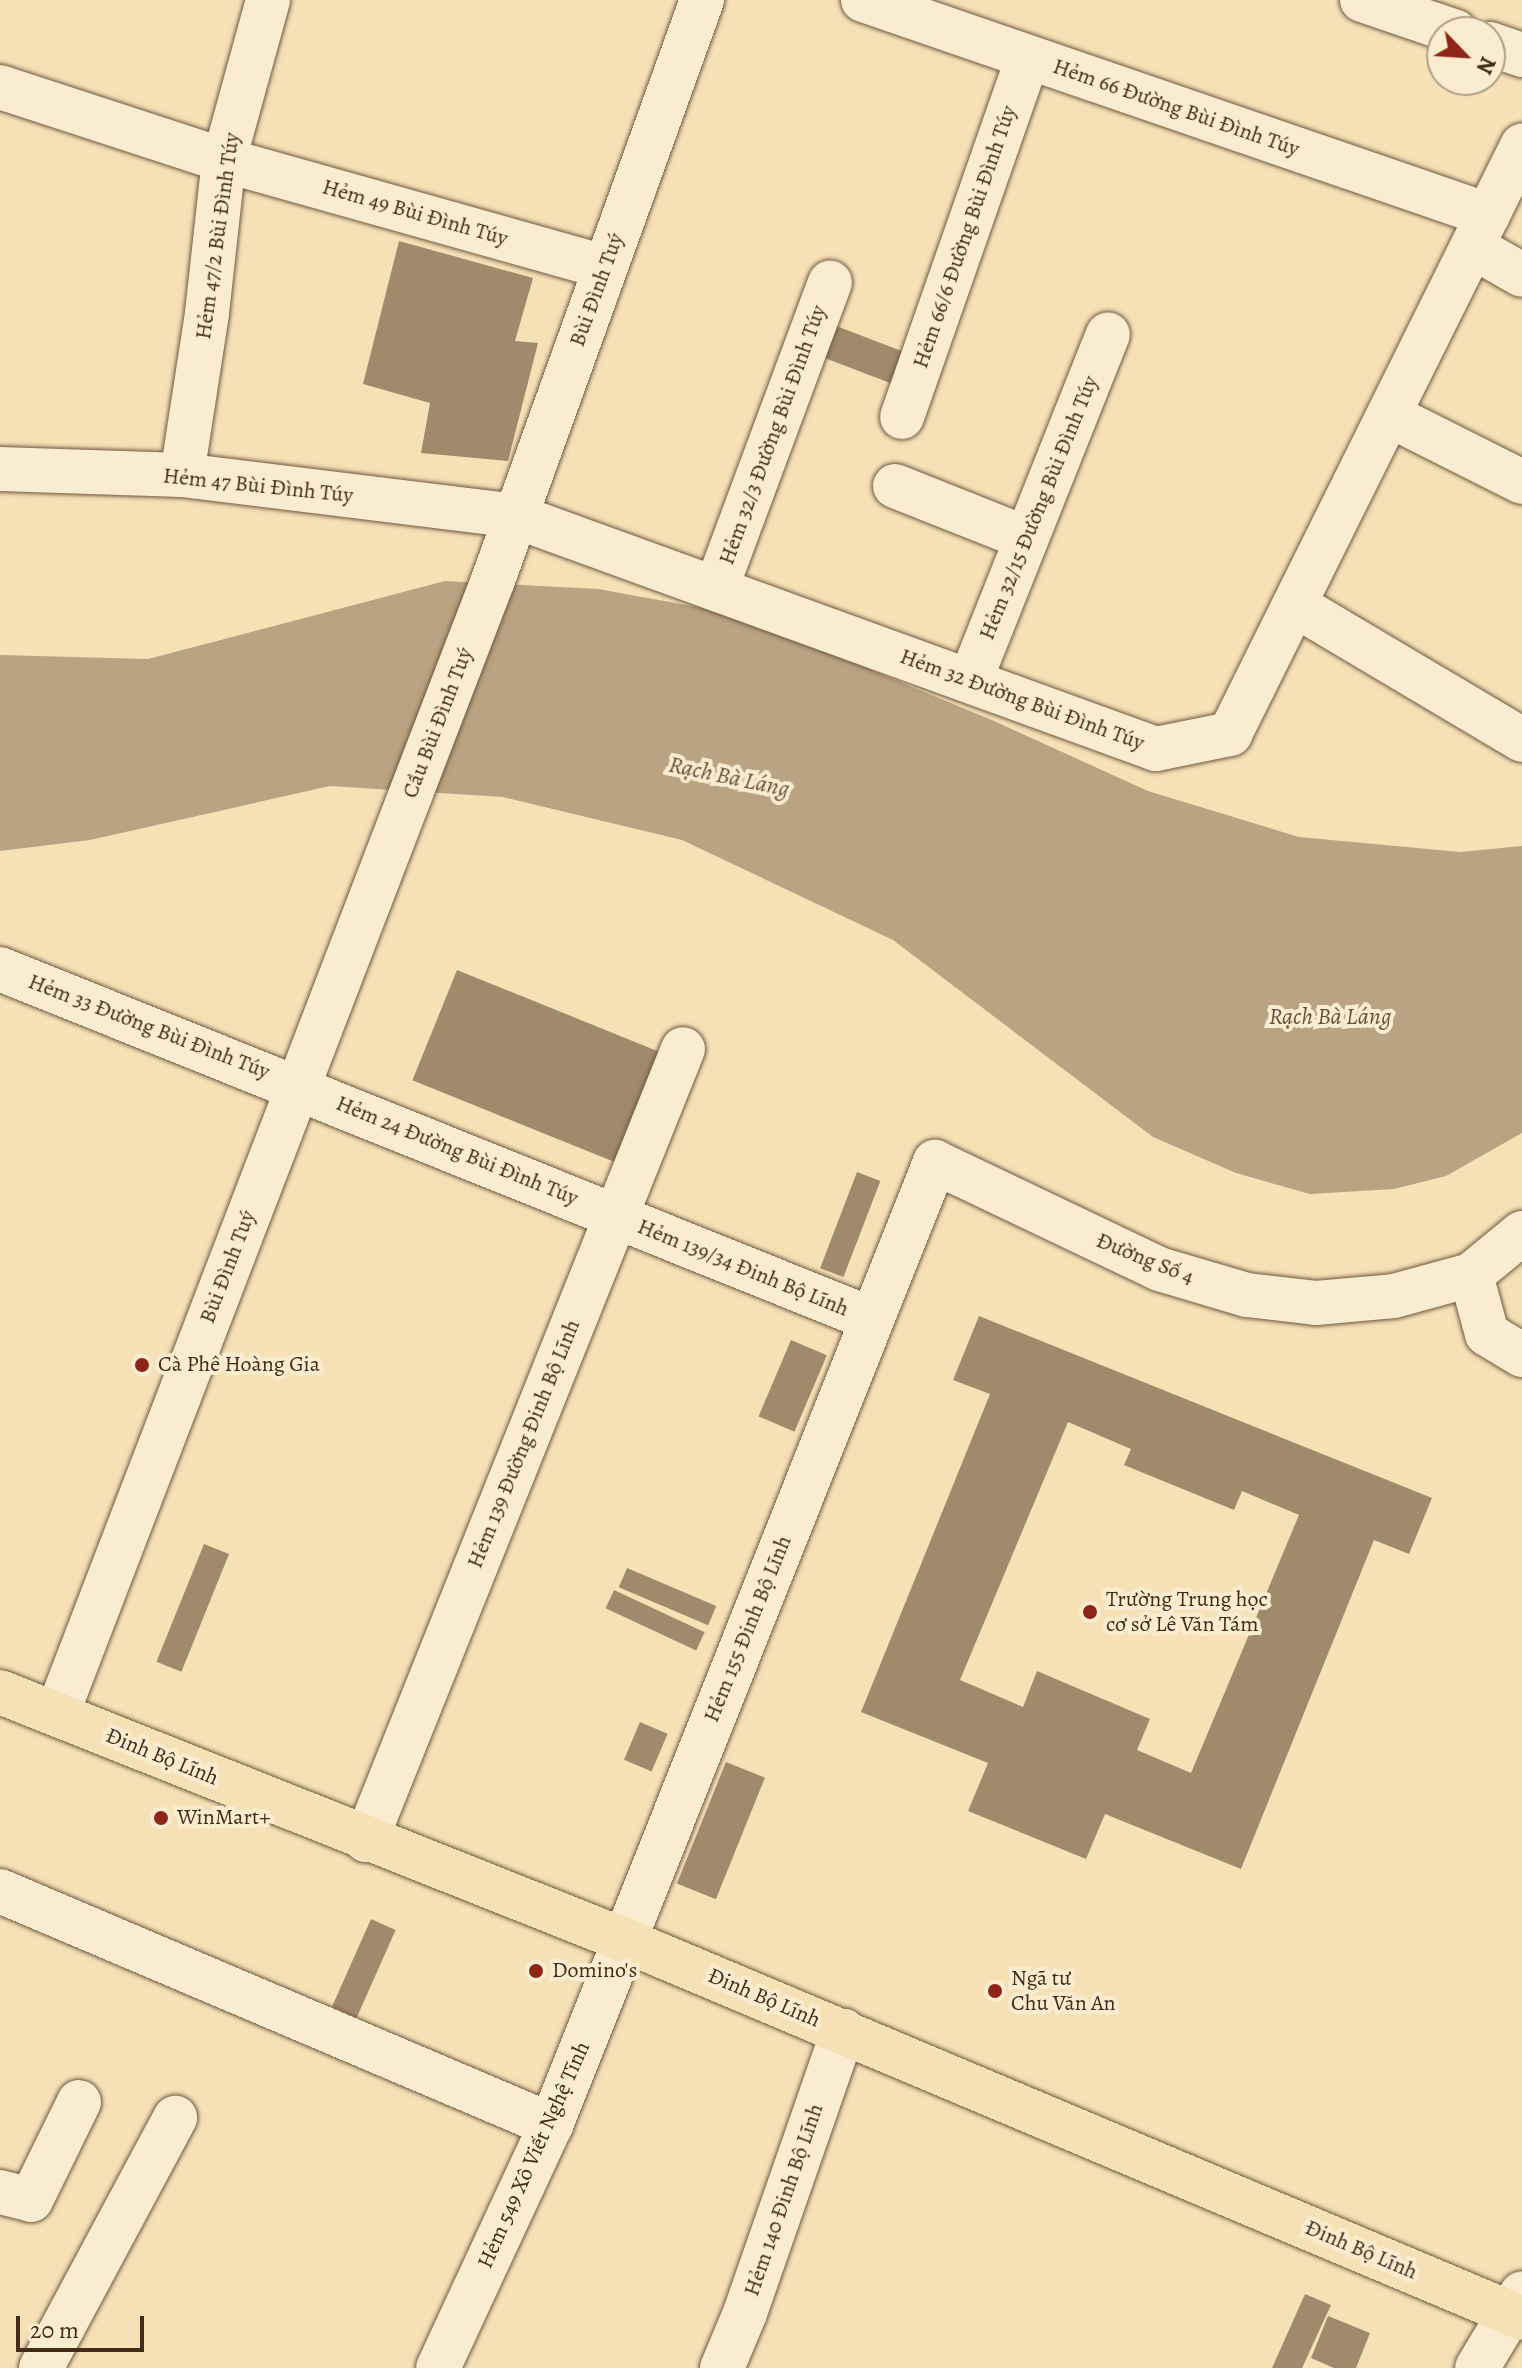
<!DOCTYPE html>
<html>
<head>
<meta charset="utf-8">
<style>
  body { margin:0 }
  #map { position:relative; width:1522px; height:2368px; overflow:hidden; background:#f6e1b7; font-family:Alegreya,serif }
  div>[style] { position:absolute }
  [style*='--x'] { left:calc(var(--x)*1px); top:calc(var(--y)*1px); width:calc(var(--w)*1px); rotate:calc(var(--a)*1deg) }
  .water>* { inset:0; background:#b9a382 }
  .building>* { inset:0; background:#a08a6c; transform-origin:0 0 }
  .roads { filter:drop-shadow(0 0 2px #705841) drop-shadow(0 0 2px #705841) }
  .minor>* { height:44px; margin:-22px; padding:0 22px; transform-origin:22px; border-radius:22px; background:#f9ecd0 }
  .major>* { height:44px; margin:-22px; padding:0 22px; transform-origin:22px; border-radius:22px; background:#f6e1b7 }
  .dots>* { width:22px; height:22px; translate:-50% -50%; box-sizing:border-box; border:4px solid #f9ecd0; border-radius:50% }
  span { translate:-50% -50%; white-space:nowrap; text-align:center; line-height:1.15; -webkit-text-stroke:8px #f9ecd0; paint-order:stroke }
  .street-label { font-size:22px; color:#432b1a }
  .poi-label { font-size:22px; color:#432b1a }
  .left { translate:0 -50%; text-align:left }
  .water-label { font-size:24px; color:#664f39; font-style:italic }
  .north { position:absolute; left:1426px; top:16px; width:80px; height:80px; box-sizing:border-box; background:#f9ecd0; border:2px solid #b09f87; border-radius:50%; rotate:115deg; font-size:22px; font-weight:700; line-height:32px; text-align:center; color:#432b1a }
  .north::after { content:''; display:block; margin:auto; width:28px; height:36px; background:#8f2418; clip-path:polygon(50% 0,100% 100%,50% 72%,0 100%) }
  .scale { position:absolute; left:16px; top:2316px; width:128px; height:36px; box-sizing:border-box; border:4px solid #432b1a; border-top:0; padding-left:10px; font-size:24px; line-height:28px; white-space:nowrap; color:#432b1a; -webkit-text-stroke:6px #f9ecd0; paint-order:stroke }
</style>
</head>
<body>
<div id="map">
  <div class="water">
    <div style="clip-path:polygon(445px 581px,598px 589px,736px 614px,994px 721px,1148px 791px,1299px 837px,1460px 852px,1522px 846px,1522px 1133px,1446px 1176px,1394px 1189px,1310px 1194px,1236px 1173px,1153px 1137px,893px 940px,682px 840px,503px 797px,330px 786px,90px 840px,0 851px,0 655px,148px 659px)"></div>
  </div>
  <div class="building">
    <div style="clip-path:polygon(399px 241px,533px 278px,515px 341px,538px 343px,508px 461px,421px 453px,430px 403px,363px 384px)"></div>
    <div style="left:831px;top:324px;width:84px;height:34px;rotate:21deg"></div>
    <div style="left:457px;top:970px;width:220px;height:119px;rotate:22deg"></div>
    <div style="left:857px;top:1172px;width:25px;height:103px;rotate:21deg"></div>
    <div style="clip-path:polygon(evenodd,979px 1316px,1432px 1498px,1409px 1554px,1374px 1540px,1241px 1869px,1105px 1814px,1086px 1859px,968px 1811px,988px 1763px,861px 1712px,990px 1394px,953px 1380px,979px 1316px,1068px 1422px,1131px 1449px,1124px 1465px,1234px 1510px,1242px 1491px,1299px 1515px,1191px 1773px,1137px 1750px,1150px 1719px,1037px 1671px,1023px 1707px,960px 1680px,1068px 1422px)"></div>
    <div style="left:791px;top:1340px;width:39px;height:83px;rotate:23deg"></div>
    <div style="left:204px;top:1544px;width:27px;height:127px;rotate:22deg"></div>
    <div style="left:627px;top:1568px;width:97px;height:21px;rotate:23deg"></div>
    <div style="left:614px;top:1590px;width:100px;height:20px;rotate:25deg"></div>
    <div style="left:640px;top:1722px;width:30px;height:41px;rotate:23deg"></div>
    <div style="left:726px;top:1762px;width:42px;height:131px;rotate:22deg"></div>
    <div style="left:371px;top:1919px;width:27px;height:96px;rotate:24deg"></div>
    <div style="clip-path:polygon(1305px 2294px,1331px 2305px,1302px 2368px,1272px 2368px)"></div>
    <div style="clip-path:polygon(1328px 2316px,1370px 2333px,1356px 2368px,1334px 2368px,1311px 2358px)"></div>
  </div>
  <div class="roads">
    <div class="minor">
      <div style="--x:863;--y:0;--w:661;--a:18.98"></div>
      <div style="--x:1362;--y:0;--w:99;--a:18.8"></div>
      <div style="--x:1490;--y:44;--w:34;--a:19"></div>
      <div style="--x:0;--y:87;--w:236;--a:18.1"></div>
      <div style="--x:224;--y:160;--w:396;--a:15.7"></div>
      <div style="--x:1473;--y:247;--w:56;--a:29.7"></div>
      <div style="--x:1389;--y:415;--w:149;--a:26.7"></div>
      <div style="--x:902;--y:417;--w:380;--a:-70.7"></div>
      <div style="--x:0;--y:469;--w:182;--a:1.9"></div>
      <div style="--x:182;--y:475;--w:336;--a:7"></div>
      <div style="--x:515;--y:516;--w:682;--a:19.98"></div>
      <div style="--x:1156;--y:749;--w:76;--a:-11.5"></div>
      <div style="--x:1230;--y:734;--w:657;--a:-63.59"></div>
      <div style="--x:182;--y:475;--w:164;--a:-81.2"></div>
      <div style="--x:207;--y:313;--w:154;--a:-83.7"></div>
      <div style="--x:224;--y:160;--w:166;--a:-74.6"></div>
      <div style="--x:895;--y:486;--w:141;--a:21.7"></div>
      <div style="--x:716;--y:589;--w:327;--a:-69.6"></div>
      <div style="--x:1295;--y:605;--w:264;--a:30.7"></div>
      <div style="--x:970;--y:681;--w:373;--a:-68.3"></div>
      <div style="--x:0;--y:969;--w:939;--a:21.89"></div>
      <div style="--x:1471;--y:1275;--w:61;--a:74.8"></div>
      <div style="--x:1487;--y:1334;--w:41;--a:31"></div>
      <div style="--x:57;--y:1714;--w:1215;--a:-68.97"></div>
      <div style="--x:493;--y:580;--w:617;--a:-70.18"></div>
      <div style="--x:366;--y:1840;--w:852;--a:-68.16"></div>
      <div style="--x:0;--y:1891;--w:599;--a:23.01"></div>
      <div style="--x:0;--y:2192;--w:32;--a:14"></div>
      <div style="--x:31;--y:2200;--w:109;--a:-63.9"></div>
      <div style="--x:41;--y:2368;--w:284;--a:-61.8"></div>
      <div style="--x:438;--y:2368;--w:268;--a:-65.1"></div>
      <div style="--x:551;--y:2125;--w:1037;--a:-68.26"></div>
      <div style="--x:935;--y:1162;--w:248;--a:25.5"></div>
      <div style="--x:1159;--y:1269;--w:92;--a:16.5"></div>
      <div style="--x:1247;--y:1295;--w:69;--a:6.6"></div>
      <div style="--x:1316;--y:1303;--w:78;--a:-5.1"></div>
      <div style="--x:1394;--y:1296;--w:80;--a:-15.3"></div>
      <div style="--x:1471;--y:1275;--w:66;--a:-39.5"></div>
      <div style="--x:722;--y:2368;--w:60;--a:-67.3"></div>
      <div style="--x:745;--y:2313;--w:299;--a:-70.8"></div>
      <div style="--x:1477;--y:2368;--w:87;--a:-59"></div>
    </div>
    <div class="major">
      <div style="--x:0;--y:1692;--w:671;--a:21.67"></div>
      <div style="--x:624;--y:1940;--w:974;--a:22.83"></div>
    </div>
  </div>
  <div class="dots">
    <div style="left:142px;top:1365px;background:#8f2418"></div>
    <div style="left:1090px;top:1612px;background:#8f2418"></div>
    <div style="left:161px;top:1818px;background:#8f2418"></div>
    <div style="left:536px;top:1971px;background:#8f2418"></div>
    <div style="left:995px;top:1991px;background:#8f2418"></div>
  </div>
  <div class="street-label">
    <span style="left:1176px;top:108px;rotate:19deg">Hẻm 66 Đường Bùi Đình Túy</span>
    <span style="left:415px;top:213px;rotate:16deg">Hẻm 49 Bùi Đình Túy</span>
    <span style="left:218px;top:236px;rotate:-82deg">Hẻm 47/2 Bùi Đình Túy</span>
    <span style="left:965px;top:237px;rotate:-71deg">Hẻm 66/6 Đường Bùi Đình Túy</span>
    <span style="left:597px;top:290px;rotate:-70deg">Bùi Đình Tuý</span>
    <span style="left:773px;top:435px;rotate:-70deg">Hẻm 32/3 Đường Bùi Đình Túy</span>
    <span style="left:258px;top:486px;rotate:6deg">Hẻm 47 Bùi Đình Túy</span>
    <span style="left:1039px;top:508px;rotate:-68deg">Hẻm 32/15 Đường Bùi Đình Túy</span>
    <span style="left:1022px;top:700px;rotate:20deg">Hẻm 32 Đường Bùi Đình Túy</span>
    <span style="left:438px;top:723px;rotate:-69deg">Cầu Bùi Đình Tuý</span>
    <span style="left:149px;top:1027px;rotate:21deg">Hẻm 33 Đường Bùi Đình Túy</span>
    <span style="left:457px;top:1151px;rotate:22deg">Hẻm 24 Đường Bùi Đình Túy</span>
    <span style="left:1145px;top:1259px;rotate:22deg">Đường Số 4</span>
    <span style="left:228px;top:1267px;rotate:-69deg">Bùi Đình Tuý</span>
    <span style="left:743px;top:1268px;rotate:22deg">Hẻm 139/34 Đinh Bộ Lĩnh</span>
    <span style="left:524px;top:1444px;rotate:-68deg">Hẻm 139 Đường Đinh Bộ Lĩnh</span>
    <span style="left:748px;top:1629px;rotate:-68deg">Hẻm 155 Đinh Bộ Lĩnh</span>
    <span style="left:162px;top:1757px;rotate:22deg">Đinh Bộ Lĩnh</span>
    <span style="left:764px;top:1998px;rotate:23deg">Đinh Bộ Lĩnh</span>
    <span style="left:534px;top:2155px;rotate:-66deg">Hẻm 549 Xô Viết Nghệ Tĩnh</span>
    <span style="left:784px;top:2200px;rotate:-71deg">Hẻm 140 Đinh Bộ Lĩnh</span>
    <span style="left:1361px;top:2250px;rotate:23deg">Đinh Bộ Lĩnh</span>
  </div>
  <div class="poi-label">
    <span class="left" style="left:158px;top:1365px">Cà Phê Hoàng Gia</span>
    <span class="left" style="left:1106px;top:1612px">Trường Trung học<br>cơ sở Lê Văn Tám</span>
    <span class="left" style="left:177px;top:1818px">WinMart+</span>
    <span class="left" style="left:552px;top:1971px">Domino's</span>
    <span class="left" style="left:1011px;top:1991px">Ngã tư<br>Chu Văn An</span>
  </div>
  <div class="water-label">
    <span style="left:729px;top:777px;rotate:12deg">Rạch Bà Láng</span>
    <span style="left:1330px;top:1017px">Rạch Bà Láng</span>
  </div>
  <div class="north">N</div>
  <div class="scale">20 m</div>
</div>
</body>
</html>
